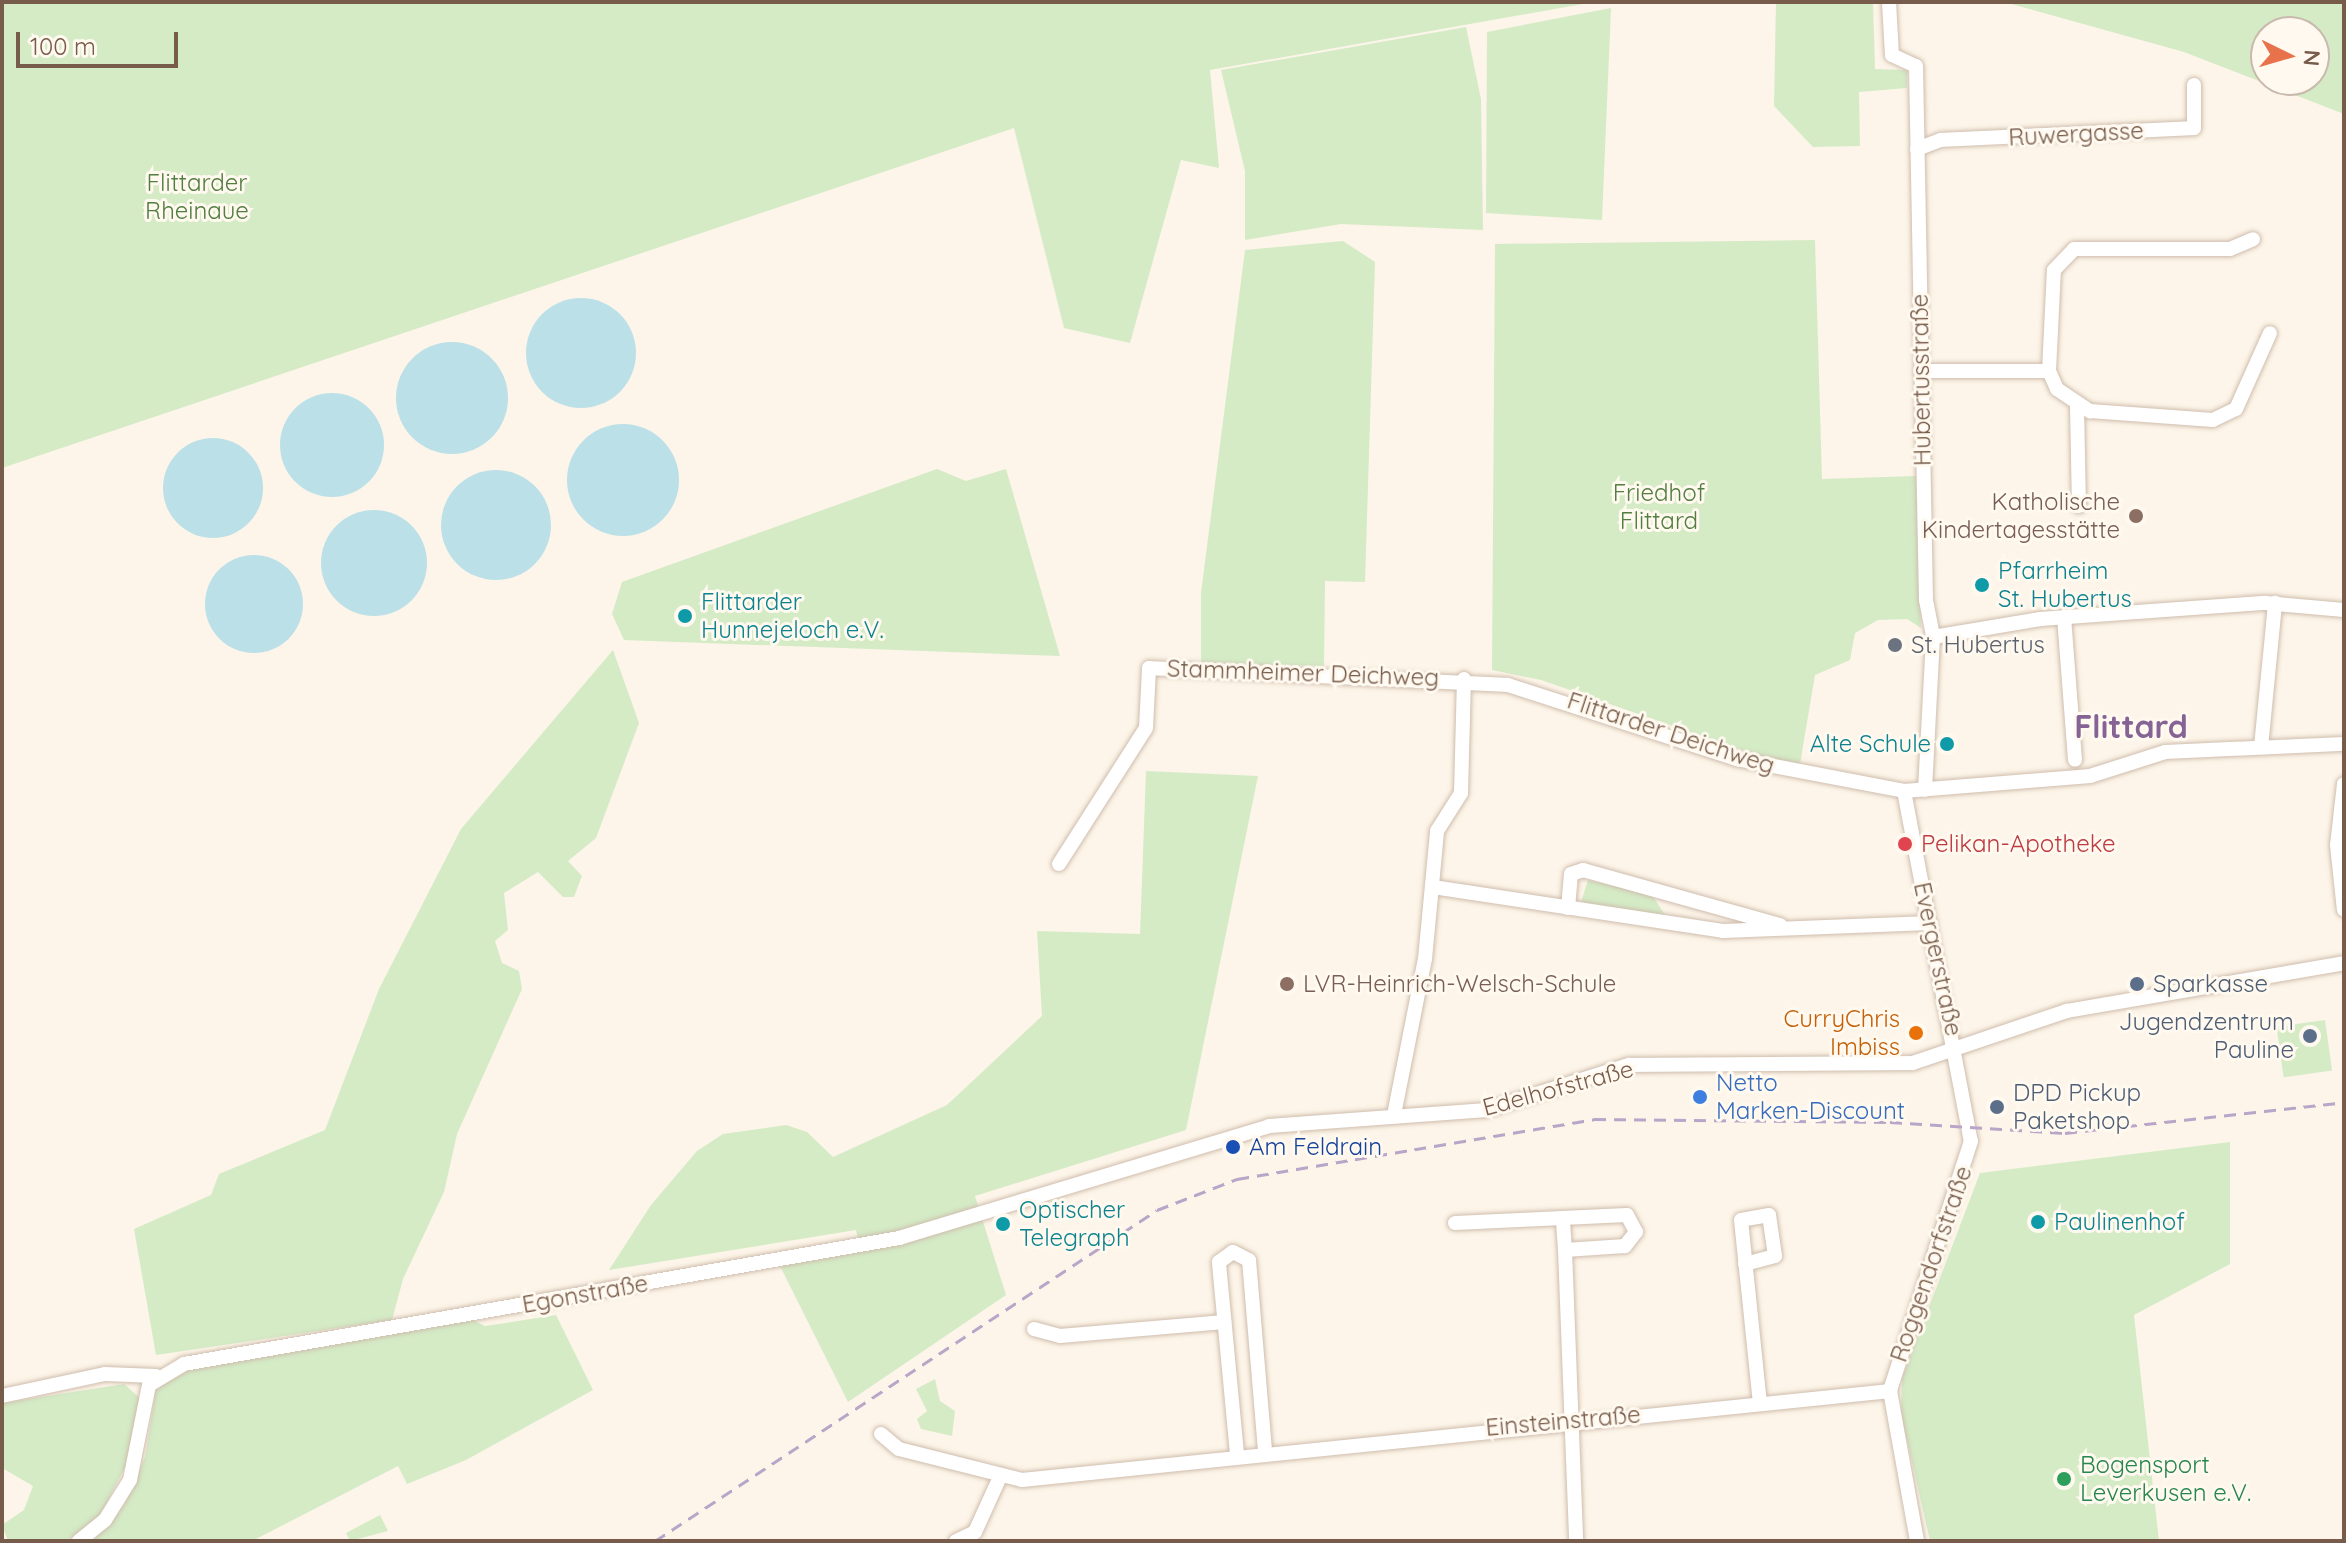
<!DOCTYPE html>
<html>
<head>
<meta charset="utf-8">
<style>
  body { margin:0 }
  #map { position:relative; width:2346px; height:1543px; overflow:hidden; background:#fdf5e9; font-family:Quicksand,sans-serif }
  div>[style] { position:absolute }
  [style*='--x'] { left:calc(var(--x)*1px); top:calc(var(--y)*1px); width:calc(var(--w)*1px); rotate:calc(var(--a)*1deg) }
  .green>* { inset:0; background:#d4ebc6; transform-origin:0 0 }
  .water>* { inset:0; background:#bce0e8 }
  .round { border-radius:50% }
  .roads { filter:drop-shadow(0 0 2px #cfbdad) drop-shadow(0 0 2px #cfbdad) }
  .minor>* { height:14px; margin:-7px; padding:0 7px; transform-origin:7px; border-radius:7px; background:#fff }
  .rail>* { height:3px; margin-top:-1.5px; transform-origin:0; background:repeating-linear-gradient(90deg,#b9a5c8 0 12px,transparent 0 20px) }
  .dots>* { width:22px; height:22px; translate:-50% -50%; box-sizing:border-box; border:4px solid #fff9ef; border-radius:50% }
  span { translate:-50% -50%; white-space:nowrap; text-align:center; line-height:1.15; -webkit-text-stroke:6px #fff9ef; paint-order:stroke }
  .street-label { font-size:24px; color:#785c4b }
  .park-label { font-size:24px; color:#537e42 }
  .education-label { font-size:24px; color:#785e54 }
  .right { translate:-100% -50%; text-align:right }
  .left { translate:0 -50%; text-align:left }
  .culture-label { font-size:24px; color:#0d838f }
  .worship-label { font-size:24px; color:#5b616d }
  .health-label { font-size:24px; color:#be3a42 }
  .service-label { font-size:24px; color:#4e5e75 }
  .food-label { font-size:24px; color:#c56008 }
  .shop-label { font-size:24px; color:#366cbe }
  .transit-label { font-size:24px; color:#164399 }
  .leisure-label { font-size:24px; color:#27864d }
  .district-label { font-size:32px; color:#856394; font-weight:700 }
  .frame { position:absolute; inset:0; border:4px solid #785c4b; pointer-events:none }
  .north { position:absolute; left:2250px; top:16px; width:80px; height:80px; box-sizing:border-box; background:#fff9ef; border:2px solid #c9baad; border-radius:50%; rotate:95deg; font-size:22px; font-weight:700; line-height:32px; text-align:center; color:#785c4b }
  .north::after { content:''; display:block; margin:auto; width:28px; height:36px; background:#e8724c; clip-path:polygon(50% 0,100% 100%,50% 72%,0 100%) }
  .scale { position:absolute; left:16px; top:32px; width:162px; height:36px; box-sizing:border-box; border:4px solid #785c4b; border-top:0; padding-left:10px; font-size:24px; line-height:28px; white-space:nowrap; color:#785c4b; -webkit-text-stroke:6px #fff9ef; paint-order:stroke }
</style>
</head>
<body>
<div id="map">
  <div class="green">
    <div style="clip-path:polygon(2px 2px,1594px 2px,1210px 70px,1219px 168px,1181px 160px,1130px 343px,1064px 328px,1014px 128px,2px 468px)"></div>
    <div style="clip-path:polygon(1776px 2px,1873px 2px,1875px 69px,1907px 70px,1907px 88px,1859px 92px,1860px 146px,1813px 147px,1774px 106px)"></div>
    <div style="clip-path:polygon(evenodd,2004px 2px,2344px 2px,2344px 114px,2184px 52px,2004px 2px,2314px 32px,2314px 80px,2266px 80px,2266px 32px,2314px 32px)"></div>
    <div style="clip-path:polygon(1611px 8px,1602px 220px,1486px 213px,1487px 32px)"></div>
    <div style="clip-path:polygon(1466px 27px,1481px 99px,1483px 230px,1341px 224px,1245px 240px,1245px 171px,1221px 70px)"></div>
    <div style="clip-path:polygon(1815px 240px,1822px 479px,1916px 476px,1921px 628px,1907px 619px,1878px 620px,1855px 633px,1850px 660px,1815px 675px,1799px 770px,1541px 680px,1492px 670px,1495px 244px)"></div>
    <div style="clip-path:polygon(1343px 241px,1375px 262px,1365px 582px,1325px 581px,1324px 666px,1201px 664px,1201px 593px,1245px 250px)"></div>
    <div style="clip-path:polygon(937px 469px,966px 481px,1006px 469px,1060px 656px,624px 640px,612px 614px,622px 582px)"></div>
    <div style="clip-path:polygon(613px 650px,639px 723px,596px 838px,568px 861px,582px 876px,574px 897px,563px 897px,538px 872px,504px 893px,508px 930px,495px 941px,502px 963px,519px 971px,522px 989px,457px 1134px,444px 1192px,403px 1279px,392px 1320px,156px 1355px,134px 1229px,211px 1195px,219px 1174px,325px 1130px,379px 989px,461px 829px)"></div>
    <div style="clip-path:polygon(1146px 771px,1258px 776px,1186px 1130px,975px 1196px,1006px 1295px,848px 1402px,779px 1264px,860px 1250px,856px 1230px,609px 1270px,651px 1205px,697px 1151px,723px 1134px,786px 1125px,807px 1132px,833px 1157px,947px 1105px,1042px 1016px,1037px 931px,1140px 934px)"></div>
    <div style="clip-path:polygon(1588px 880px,1652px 895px,1667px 918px,1581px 902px)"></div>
    <div style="left:2325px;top:1020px;width:51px;height:49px;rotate:82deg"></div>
    <div style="clip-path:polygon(2230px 1142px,2230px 1264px,2134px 1315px,2159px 1541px,1930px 1541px,1901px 1413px,1902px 1378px,1980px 1173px)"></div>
    <div style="clip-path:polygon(556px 1315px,593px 1390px,466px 1460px,407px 1484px,398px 1466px,252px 1541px,93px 1541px,124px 1505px,145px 1457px,156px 1390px,181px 1371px,471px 1319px,485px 1326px)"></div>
    <div style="clip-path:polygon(935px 1379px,940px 1401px,955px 1411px,952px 1436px,921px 1429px,917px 1419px,927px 1411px,916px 1389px)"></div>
    <div style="clip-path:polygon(124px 1384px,141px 1399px,131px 1456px,98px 1519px,66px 1541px,8px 1541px,2px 1525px,24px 1510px,33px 1486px,2px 1468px,2px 1403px)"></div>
    <div style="clip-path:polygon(380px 1515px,388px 1531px,350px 1541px,346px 1533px)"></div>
  </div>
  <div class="water">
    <div class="round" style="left:526px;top:298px;width:110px;height:110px"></div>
    <div class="round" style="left:396px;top:342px;width:112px;height:112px"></div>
    <div class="round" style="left:280px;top:393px;width:104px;height:104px"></div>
    <div class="round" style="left:567px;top:424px;width:112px;height:112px"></div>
    <div class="round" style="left:163px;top:438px;width:100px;height:100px"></div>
    <div class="round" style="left:441px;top:470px;width:110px;height:110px"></div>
    <div class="round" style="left:321px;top:510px;width:106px;height:106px"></div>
    <div class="round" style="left:205px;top:555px;width:98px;height:98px"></div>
  </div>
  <div class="roads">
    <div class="minor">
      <div style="--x:1889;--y:2;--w:53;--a:86.8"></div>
      <div style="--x:1892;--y:55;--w:26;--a:25"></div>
      <div style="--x:1916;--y:66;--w:534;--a:88.93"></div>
      <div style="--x:1926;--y:600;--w:38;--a:79"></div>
      <div style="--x:1933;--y:637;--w:153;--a:93"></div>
      <div style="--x:1917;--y:149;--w:26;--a:-21"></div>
      <div style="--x:1941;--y:140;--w:253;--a:-2.7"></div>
      <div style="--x:2194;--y:128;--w:43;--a:-90"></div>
      <div style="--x:1921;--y:371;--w:128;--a:0"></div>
      <div style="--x:2049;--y:371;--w:101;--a:-87.2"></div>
      <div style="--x:2054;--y:270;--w:29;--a:-46"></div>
      <div style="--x:2074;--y:249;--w:156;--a:0"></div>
      <div style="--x:2230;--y:249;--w:25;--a:-23"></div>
      <div style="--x:2049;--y:371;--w:20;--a:66"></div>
      <div style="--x:2057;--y:389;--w:40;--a:34"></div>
      <div style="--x:2090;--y:411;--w:123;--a:4.2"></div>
      <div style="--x:2213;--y:420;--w:25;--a:-26"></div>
      <div style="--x:2236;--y:409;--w:83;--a:-65.9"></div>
      <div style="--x:2077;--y:405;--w:101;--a:88.9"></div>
      <div style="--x:2064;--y:617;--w:143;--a:85.6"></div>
      <div style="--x:1933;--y:637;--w:109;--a:-9.5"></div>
      <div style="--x:2040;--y:619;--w:226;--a:-4.1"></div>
      <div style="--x:2265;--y:603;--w:79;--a:5.1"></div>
      <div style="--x:2261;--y:747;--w:145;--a:-84.4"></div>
      <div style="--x:2344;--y:784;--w:61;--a:96.5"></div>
      <div style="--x:2337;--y:845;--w:65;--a:83.9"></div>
      <div style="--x:1904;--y:791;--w:356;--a:79.2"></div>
      <div style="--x:1971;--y:1141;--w:263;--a:108"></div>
      <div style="--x:1890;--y:1391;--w:152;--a:79.8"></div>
      <div style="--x:1059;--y:864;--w:161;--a:-57.4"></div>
      <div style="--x:1146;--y:728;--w:60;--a:-87.1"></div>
      <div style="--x:1149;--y:668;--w:359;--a:2.7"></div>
      <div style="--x:1508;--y:685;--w:241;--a:17.9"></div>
      <div style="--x:1737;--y:759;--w:170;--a:10.8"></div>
      <div style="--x:1904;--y:791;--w:187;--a:-4.6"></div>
      <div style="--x:2090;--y:776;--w:79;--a:-17.7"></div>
      <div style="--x:2165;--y:752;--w:179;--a:-2.6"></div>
      <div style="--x:1433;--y:887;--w:293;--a:8.6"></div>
      <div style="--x:1723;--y:931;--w:207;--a:-2.2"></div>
      <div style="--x:1568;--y:908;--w:34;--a:-85"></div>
      <div style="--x:1571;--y:874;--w:13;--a:-18"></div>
      <div style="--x:1583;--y:870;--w:205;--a:15.6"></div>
      <div style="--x:1394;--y:1115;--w:159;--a:-78.8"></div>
      <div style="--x:1425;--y:959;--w:129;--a:-84.6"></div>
      <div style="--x:1437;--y:831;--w:45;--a:-57.7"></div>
      <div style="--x:1461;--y:793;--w:114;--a:-88.5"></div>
      <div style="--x:1455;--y:1223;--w:172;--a:-2.7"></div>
      <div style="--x:1627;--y:1215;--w:19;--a:62"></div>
      <div style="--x:1636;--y:1232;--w:18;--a:128"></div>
      <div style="--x:1625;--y:1246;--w:60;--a:176.2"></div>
      <div style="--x:1565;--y:1250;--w:29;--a:-94"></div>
      <div style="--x:1565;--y:1250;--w:291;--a:87.8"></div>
      <div style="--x:1745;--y:1264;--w:31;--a:-15"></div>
      <div style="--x:1775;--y:1256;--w:41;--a:-98.3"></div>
      <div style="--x:1769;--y:1215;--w:28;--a:170"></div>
      <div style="--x:1741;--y:1220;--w:184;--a:84.1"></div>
      <div style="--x:1034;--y:1329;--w:27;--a:15"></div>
      <div style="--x:1060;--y:1336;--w:165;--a:-4.9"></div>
      <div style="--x:2;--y:1396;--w:105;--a:-12.1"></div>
      <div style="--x:105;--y:1374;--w:51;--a:2.2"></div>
      <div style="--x:881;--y:1434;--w:23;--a:40"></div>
      <div style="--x:899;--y:1449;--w:127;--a:14.1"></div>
      <div style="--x:1022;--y:1480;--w:873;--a:-5.85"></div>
      <div style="--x:1237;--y:1454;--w:193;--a:-95.4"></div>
      <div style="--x:1219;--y:1262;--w:17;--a:-36"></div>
      <div style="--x:1233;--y:1252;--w:18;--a:27"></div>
      <div style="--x:1249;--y:1260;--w:191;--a:85.2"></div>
      <div style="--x:79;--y:1541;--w:33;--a:-39"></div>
      <div style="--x:105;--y:1520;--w:47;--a:-58"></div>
      <div style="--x:130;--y:1480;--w:97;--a:-78.7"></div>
      <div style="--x:149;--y:1385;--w:41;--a:-31"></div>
      <div style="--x:184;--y:1364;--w:726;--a:-9.99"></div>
      <div style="--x:899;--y:1238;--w:387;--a:-16.8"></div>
      <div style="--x:1269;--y:1126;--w:218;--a:-4.2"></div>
      <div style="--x:1486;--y:1110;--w:150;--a:-17.5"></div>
      <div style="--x:1629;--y:1065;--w:284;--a:-0.4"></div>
      <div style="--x:1913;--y:1063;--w:163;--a:-18.7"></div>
      <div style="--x:2067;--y:1011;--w:281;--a:-9.8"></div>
      <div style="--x:956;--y:1541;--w:21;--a:-25"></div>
      <div style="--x:975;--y:1532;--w:60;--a:-65.6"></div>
    </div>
  </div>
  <div class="rail">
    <div style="--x:655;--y:1541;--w:601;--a:-33.4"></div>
    <div style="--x:1157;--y:1210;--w:86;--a:-21.2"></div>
    <div style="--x:1237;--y:1179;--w:362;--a:-9.5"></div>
    <div style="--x:1594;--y:1119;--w:296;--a:0.6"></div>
    <div style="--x:1890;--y:1122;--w:175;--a:3.6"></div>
    <div style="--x:2065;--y:1133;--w:281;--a:-6.3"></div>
  </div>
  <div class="dots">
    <div style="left:2136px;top:516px;background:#8d6e63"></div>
    <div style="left:1982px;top:585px;background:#0f9aa8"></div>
    <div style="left:685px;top:616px;background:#0f9aa8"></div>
    <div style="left:1895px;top:645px;background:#6b7280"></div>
    <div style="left:1947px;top:744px;background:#0f9aa8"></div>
    <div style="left:1905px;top:844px;background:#e0444e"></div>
    <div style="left:1287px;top:984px;background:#8d6e63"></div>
    <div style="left:2137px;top:984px;background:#5c6f8a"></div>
    <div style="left:1916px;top:1033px;background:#e8710a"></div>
    <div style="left:2310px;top:1036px;background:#5c6f8a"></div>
    <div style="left:1700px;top:1097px;background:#3f7fe0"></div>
    <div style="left:1997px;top:1107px;background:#5c6f8a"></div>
    <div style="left:1233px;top:1147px;background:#1a4fb4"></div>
    <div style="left:2038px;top:1222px;background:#0f9aa8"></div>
    <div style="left:1003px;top:1224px;background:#0f9aa8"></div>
    <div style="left:2064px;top:1479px;background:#2e9e5b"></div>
  </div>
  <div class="street-label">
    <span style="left:2076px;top:134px;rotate:-3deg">Ruwergasse</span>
    <span style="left:1921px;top:380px;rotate:-91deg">Hubertusstraße</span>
    <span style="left:1303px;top:673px;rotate:2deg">Stammheimer Deichweg</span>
    <span style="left:1671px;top:733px;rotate:18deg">Flittarder Deichweg</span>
    <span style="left:1938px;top:959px;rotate:78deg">Evergerstraße</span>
    <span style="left:1558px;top:1088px;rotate:-15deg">Edelhofstraße</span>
    <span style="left:1931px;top:1264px;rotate:-71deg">Roggendorfstraße</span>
    <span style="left:585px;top:1294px;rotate:-10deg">Egonstraße</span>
    <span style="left:1563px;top:1421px;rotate:-5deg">Einsteinstraße</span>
  </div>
  <div class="park-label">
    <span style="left:197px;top:197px">Flittarder<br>Rheinaue</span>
    <span style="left:1659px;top:507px">Friedhof<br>Flittard</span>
  </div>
  <div class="education-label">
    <span class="right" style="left:2120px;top:516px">Katholische<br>Kindertagesstätte</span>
    <span class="left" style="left:1303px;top:984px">LVR-Heinrich-Welsch-Schule</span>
  </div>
  <div class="culture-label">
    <span class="left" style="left:1998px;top:585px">Pfarrheim<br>St. Hubertus</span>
    <span class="left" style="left:701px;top:616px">Flittarder<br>Hunnejeloch e.V.</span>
    <span class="right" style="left:1931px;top:744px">Alte Schule</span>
    <span class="left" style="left:1019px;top:1224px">Optischer<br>Telegraph</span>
    <span class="left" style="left:2054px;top:1222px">Paulinenhof</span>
  </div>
  <div class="worship-label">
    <span class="left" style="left:1911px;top:645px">St. Hubertus</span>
  </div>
  <div class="health-label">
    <span class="left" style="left:1921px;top:844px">Pelikan-Apotheke</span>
  </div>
  <div class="service-label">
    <span class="left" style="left:2153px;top:984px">Sparkasse</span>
    <span class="right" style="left:2294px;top:1036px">Jugendzentrum<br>Pauline</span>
    <span class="left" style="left:2013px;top:1107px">DPD Pickup<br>Paketshop</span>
  </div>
  <div class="food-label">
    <span class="right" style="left:1900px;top:1033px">CurryChris<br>Imbiss</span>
  </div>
  <div class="shop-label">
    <span class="left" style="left:1716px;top:1097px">Netto<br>Marken-Discount</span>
  </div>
  <div class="transit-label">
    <span class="left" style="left:1249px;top:1147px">Am Feldrain</span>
  </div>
  <div class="leisure-label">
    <span class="left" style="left:2080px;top:1479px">Bogensport<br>Leverkusen e.V.</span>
  </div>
  <div class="district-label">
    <span style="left:2131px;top:726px">Flittard</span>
  </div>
  <div class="frame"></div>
  <div class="north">N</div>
  <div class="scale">100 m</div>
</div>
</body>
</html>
